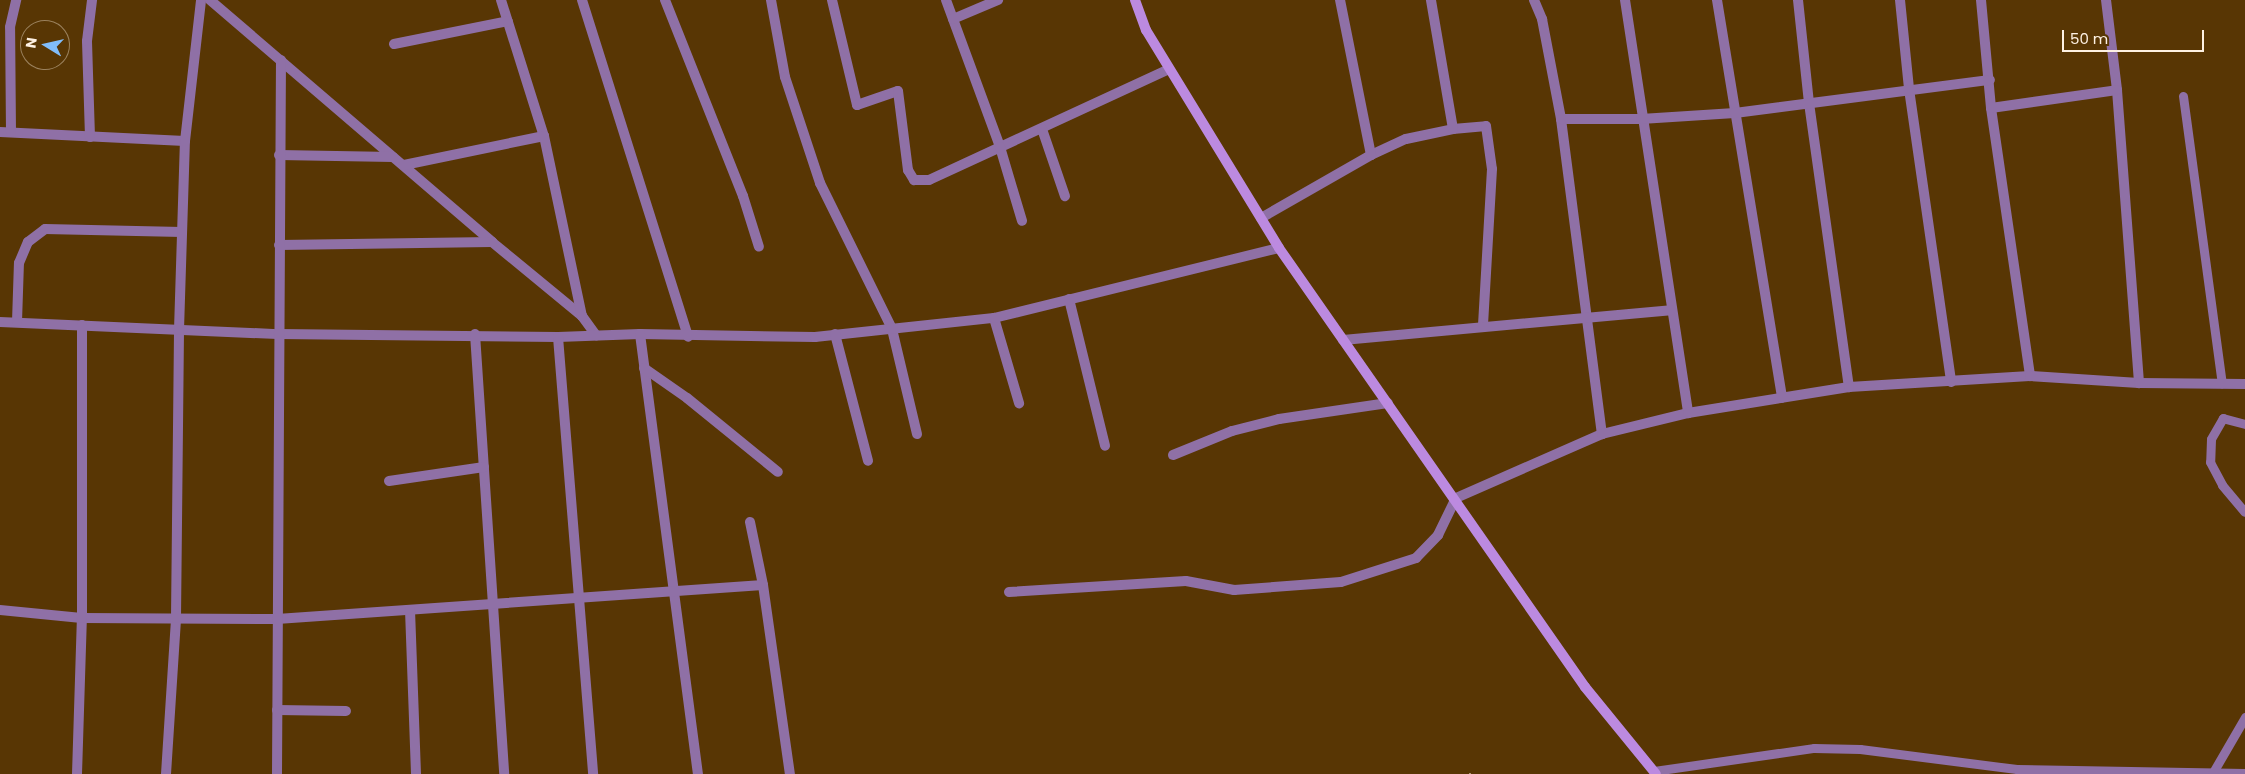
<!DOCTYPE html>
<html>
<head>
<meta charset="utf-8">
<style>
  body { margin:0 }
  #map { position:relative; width:2245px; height:774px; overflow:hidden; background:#583604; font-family:Poppins,sans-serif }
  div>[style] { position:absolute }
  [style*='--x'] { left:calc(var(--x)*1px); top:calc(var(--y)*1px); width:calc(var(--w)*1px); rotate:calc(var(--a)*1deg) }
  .path>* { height:3px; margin-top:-1.5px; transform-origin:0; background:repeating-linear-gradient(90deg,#af9879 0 2.5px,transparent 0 5px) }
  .lane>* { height:9px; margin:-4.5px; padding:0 4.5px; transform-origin:4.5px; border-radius:4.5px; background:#8f70a6 }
  .street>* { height:10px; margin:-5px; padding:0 5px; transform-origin:5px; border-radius:5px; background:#8f70a6 }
  .secondary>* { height:10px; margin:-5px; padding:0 5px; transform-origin:5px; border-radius:5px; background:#bc8ae0 }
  span { translate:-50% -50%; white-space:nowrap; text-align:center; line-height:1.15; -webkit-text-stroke:4px #583604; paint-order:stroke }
  .north { position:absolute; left:20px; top:20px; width:50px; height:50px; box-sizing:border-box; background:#583604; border:1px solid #9a815d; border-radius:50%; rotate:279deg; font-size:14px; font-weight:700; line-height:20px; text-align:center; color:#fef1e3 }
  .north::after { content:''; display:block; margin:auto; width:18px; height:22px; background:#81bdfa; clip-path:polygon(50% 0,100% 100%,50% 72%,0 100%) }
  .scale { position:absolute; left:2062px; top:30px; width:142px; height:22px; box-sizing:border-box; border:2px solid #fef1e3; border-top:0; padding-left:6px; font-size:15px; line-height:18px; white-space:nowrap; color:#fef1e3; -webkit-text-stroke:4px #583604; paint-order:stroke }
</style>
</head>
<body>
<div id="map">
  <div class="path">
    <div style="--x:1469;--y:774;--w:5;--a:0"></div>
  </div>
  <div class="lane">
    <div style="--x:2183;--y:96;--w:290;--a:82.3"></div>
    <div style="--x:2245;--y:424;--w:23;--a:-165"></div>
    <div style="--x:2223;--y:418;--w:24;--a:120"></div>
    <div style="--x:2211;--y:439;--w:23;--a:92"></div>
    <div style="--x:2210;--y:462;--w:26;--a:62"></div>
    <div style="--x:2222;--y:485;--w:35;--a:50"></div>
    <div style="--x:1654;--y:771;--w:162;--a:-8.2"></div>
    <div style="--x:1814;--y:748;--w:46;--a:1.2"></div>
    <div style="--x:1860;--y:749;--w:158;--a:7.3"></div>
    <div style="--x:2017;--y:769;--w:228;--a:1"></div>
    <div style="--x:2212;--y:774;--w:66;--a:-59.9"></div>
  </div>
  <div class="street">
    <div style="--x:210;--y:0;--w:372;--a:40.6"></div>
    <div style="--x:492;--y:242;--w:117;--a:39.4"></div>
    <div style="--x:582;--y:316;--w:24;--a:54"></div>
    <div style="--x:501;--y:0;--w:143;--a:72.5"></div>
    <div style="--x:582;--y:0;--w:353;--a:72.5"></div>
    <div style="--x:665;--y:0;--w:211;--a:68.3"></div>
    <div style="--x:743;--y:196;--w:53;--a:72.6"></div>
    <div style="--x:771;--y:0;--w:78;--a:79.7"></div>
    <div style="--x:785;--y:77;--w:112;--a:71.7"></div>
    <div style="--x:820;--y:183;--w:163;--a:63.7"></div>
    <div style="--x:892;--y:329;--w:108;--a:76.6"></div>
    <div style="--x:832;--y:0;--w:108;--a:76.6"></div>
    <div style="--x:857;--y:105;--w:43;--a:-18.9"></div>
    <div style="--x:898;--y:91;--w:80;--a:82.8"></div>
    <div style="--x:908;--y:170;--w:12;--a:59"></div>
    <div style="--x:914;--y:180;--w:15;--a:0"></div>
    <div style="--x:929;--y:180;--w:264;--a:-24.8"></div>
    <div style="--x:946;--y:0;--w:157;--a:69.8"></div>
    <div style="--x:1000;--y:147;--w:77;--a:73.4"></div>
    <div style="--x:1534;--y:0;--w:21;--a:67"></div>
    <div style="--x:1542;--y:19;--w:102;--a:79.2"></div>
    <div style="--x:1561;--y:119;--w:318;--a:82.6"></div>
    <div style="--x:1625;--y:0;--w:418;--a:81.3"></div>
    <div style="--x:1717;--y:0;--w:403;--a:80.7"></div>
    <div style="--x:1798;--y:0;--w:104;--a:83.9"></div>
    <div style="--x:1809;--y:103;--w:287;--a:82"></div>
    <div style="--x:1900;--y:0;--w:89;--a:84.2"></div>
    <div style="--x:1909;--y:89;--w:296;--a:81.8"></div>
    <div style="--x:1981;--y:0;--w:108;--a:84.7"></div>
    <div style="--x:1991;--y:108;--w:271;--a:81.7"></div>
    <div style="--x:2106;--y:0;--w:91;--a:83"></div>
    <div style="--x:2117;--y:90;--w:294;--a:85.7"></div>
    <div style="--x:953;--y:19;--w:49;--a:-22.9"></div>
    <div style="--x:394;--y:44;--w:116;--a:-11.4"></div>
    <div style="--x:1991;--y:108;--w:127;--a:-8.1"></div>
    <div style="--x:1561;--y:119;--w:80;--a:0"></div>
    <div style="--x:1641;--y:119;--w:94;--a:-3.7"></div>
    <div style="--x:1735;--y:113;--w:257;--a:-7.4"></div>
    <div style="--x:1042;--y:129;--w:71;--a:71.1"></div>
    <div style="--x:1453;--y:129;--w:33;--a:-5"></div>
    <div style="--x:1486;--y:126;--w:43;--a:82.1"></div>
    <div style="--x:1492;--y:169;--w:158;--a:93.3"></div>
    <div style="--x:0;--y:132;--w:185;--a:2.8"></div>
    <div style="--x:11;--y:132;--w:105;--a:-90.5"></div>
    <div style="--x:10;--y:27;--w:28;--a:-77"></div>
    <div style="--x:90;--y:137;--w:96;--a:-91.8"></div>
    <div style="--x:87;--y:41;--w:41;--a:-83"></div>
    <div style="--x:279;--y:155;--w:114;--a:1"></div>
    <div style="--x:1371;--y:155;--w:38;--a:-25"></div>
    <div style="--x:1406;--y:139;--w:48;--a:-12"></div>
    <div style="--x:1453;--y:129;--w:131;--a:-99.7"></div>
    <div style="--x:404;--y:165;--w:143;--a:-11.7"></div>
    <div style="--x:544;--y:136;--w:184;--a:78.1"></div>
    <div style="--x:1261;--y:218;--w:127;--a:-29.8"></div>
    <div style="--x:1371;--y:155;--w:158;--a:-101.3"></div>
    <div style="--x:279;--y:245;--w:213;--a:-0.8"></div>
    <div style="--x:1069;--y:299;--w:151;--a:76.2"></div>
    <div style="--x:994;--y:318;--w:89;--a:73.6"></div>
    <div style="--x:0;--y:322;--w:278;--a:2.5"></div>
    <div style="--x:278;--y:334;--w:280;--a:0.6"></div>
    <div style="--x:558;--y:337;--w:82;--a:-2.1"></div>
    <div style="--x:640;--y:334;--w:175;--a:1"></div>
    <div style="--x:815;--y:337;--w:180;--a:-6.1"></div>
    <div style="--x:994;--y:318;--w:293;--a:-13.8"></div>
    <div style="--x:17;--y:322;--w:59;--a:-88.1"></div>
    <div style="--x:19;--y:263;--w:23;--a:-67"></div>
    <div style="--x:28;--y:242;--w:21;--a:-37"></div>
    <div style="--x:45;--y:229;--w:137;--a:1.3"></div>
    <div style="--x:475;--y:334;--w:441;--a:86.2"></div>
    <div style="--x:640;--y:334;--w:444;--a:82.5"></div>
    <div style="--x:835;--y:334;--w:131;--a:75.4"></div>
    <div style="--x:558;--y:337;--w:438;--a:85.4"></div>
    <div style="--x:1343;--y:340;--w:329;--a:-5.2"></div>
    <div style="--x:644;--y:368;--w:52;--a:34.9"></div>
    <div style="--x:687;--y:398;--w:117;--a:39.1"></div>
    <div style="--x:1173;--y:455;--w:64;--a:-22.1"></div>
    <div style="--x:1232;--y:431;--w:49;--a:-14.3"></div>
    <div style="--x:1279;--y:419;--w:110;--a:-8.4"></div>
    <div style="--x:389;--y:481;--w:96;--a:-8.4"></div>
    <div style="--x:750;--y:522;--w:64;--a:78.3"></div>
    <div style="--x:763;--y:585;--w:191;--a:81.9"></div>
    <div style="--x:1009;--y:592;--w:177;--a:-3.6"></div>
    <div style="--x:1186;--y:581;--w:49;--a:10.6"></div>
    <div style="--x:1234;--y:590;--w:107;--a:-4.3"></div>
    <div style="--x:1341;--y:582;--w:79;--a:-17.7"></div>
    <div style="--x:1416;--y:558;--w:32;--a:-46"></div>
    <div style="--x:1438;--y:535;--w:41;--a:-64.1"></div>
    <div style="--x:1456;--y:498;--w:159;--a:-23.7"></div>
    <div style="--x:1602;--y:434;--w:89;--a:-13.7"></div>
    <div style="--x:1688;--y:413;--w:163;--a:-9.2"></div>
    <div style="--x:1849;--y:387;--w:181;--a:-3.5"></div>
    <div style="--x:2030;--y:376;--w:109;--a:3.7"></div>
    <div style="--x:2139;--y:383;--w:106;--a:0.5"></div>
    <div style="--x:0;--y:610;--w:82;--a:5.6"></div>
    <div style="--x:82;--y:618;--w:195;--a:0.3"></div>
    <div style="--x:277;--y:619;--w:487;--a:-4"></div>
    <div style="--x:410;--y:610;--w:164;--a:87.9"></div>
    <div style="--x:277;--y:710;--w:69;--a:0.8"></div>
    <div style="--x:77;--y:774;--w:156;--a:-88.2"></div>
    <div style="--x:82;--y:618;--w:293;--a:-90"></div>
    <div style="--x:166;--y:774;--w:156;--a:-86.3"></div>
    <div style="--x:176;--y:618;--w:288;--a:-89.4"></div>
    <div style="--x:179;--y:330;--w:189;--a:-88.2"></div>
    <div style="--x:185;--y:141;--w:142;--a:-83.5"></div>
    <div style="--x:277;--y:774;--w:714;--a:-89.68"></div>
  </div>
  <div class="secondary">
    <div style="--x:1135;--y:0;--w:32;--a:70"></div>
    <div style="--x:1146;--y:30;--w:255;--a:58.6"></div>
    <div style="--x:1279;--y:248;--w:535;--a:55.12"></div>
    <div style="--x:1585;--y:687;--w:112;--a:50.8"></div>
  </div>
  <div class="north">N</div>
  <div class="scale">50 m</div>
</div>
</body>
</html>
